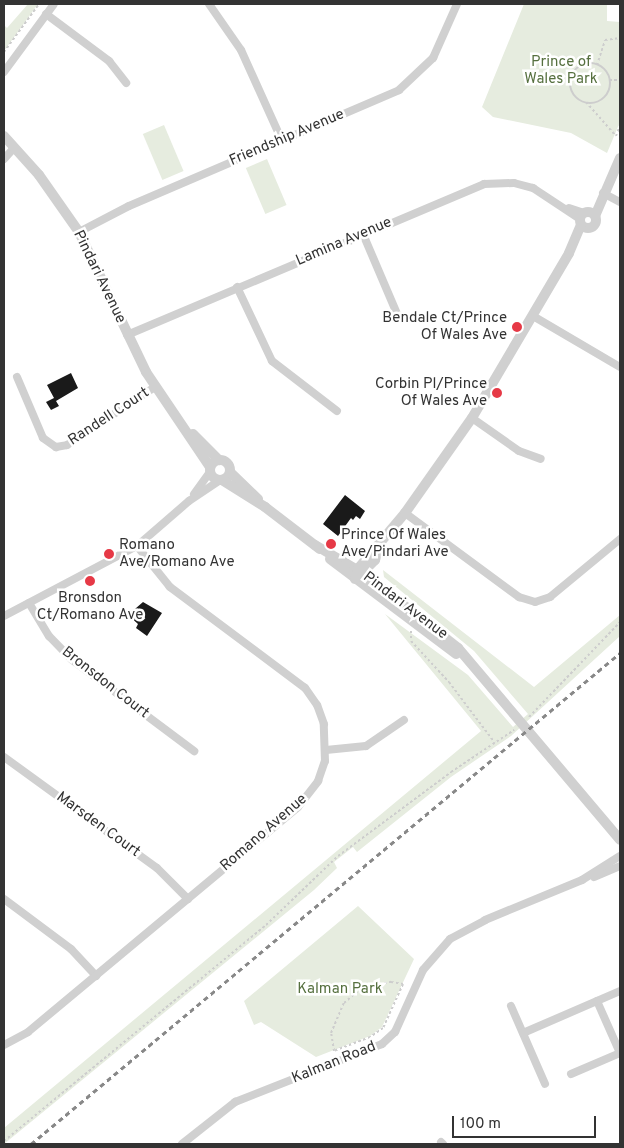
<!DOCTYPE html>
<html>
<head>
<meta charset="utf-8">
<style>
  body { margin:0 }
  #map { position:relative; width:624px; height:1148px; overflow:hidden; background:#fff; font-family:Overpass,sans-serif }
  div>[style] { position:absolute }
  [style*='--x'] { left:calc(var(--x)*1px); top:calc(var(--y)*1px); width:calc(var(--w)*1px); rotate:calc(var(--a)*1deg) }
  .green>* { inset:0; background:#e6ecdf; transform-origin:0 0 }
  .building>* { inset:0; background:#1a1a1a }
  .path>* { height:2px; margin-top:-1px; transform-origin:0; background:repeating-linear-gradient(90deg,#cdcdcd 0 2.5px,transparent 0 5px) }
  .path>.ring { margin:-1px; padding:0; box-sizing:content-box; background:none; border:2px solid #cdcdcd; border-radius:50% }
  .minor>* { height:8px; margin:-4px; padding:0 4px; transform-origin:4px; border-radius:4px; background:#d0d0d0 }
  .tertiary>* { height:10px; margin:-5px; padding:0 5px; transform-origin:5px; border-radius:5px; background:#d0d0d0 }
  .tertiary>.ring { margin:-5px; padding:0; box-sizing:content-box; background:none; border:10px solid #d0d0d0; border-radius:50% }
  .rail>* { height:3px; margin-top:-1.5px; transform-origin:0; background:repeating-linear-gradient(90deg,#888 0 5px,transparent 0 9px) }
  .dots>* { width:14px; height:14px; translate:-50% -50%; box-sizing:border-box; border:2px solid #fff; border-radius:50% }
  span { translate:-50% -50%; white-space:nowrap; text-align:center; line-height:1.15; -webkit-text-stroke:5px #fff; paint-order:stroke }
  .park-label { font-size:15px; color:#56703f }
  .street-label { font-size:15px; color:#333 }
  .poi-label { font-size:15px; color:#333 }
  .right { translate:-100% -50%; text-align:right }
  .left { translate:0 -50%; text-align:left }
  .frame { position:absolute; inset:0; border:5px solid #333; pointer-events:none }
  .scale { position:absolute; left:452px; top:1116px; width:144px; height:22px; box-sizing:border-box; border:2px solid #333; border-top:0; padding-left:6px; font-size:15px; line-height:18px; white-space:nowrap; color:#333; -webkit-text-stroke:4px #fff; paint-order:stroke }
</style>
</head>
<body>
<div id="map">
  <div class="green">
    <div style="clip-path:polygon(28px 4px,38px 4px,4px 51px,4px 25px,7px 28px)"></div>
    <div style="clip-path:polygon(524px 4px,607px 4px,607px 21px,620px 22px,620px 122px,607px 153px,571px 133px,493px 117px,482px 107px)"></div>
    <div style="left:164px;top:125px;width:50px;height:23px;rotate:67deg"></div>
    <div style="left:267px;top:159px;width:50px;height:23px;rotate:67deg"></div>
    <div style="clip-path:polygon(383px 570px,534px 687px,620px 615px,620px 636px,511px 736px,451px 777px,357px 852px,353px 847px,334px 862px,337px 868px,314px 890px,4px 1144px,4px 1128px,481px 731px,385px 614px,468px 675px,513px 727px,528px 714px,474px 651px,384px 577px)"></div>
    <div style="clip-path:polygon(358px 906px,414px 959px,382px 1027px,370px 1036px,316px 1057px,261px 1022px,254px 1025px,244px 1001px)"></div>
  </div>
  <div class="building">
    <div style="clip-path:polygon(71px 373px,78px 388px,56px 401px,59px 406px,51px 410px,46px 402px,54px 398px,47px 385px)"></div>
    <div style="clip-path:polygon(345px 495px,365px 511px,360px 519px,356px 516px,353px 520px,351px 518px,338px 536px,323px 524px)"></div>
    <div style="clip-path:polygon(143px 602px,162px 613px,147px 636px,136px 628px,138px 624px,128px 615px)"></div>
  </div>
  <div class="path">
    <div style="--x:4;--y:52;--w:59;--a:-53.9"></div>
    <div class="ring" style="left:570px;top:63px;width:38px;height:38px"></div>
    <div style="--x:597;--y:65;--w:26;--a:-72"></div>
    <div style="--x:605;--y:40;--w:15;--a:-8"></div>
    <div style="--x:609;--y:80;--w:11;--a:0"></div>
    <div style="--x:586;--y:102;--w:45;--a:48.6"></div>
    <div style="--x:616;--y:136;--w:12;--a:-70"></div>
    <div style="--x:411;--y:631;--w:10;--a:90"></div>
    <div style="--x:411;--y:641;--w:56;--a:47.2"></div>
    <div style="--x:449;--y:682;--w:76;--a:53"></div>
    <div style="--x:529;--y:717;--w:132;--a:-46.2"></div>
    <div style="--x:391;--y:982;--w:12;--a:9"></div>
    <div style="--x:403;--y:984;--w:48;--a:114.4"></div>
    <div style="--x:383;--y:1028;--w:16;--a:145"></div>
    <div style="--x:370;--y:1037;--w:39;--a:159"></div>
    <div style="--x:334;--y:1051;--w:18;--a:-99"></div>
    <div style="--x:331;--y:1033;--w:33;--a:-67"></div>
    <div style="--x:344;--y:1003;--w:21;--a:-41"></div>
    <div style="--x:360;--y:989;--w:32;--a:-13"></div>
    <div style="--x:4;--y:1141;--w:340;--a:-39.5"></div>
    <div style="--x:266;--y:925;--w:100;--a:-43.8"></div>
    <div style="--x:338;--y:856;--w:141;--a:-36.6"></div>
    <div style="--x:451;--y:772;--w:76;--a:-33.7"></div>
  </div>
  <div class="minor">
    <div style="--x:209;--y:4;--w:56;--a:55.2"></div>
    <div style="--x:241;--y:50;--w:100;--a:65.7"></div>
    <div style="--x:46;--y:14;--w:79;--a:36.7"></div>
    <div style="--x:109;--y:61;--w:28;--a:52"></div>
    <div style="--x:4;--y:72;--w:84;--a:-53.7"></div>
    <div style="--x:4;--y:159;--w:15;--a:-48"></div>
    <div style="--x:603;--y:193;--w:19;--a:28"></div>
    <div style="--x:569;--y:208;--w:16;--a:18"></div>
    <div style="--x:79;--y:232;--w:56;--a:-27.5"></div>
    <div style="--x:129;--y:206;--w:294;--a:-23.2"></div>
    <div style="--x:399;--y:90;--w:47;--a:-43.3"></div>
    <div style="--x:433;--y:58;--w:59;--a:-66"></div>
    <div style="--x:363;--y:234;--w:89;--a:66.9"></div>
    <div style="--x:237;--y:287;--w:82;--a:64.7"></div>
    <div style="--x:272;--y:361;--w:82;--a:37.6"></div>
    <div style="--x:533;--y:316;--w:101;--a:30.4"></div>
    <div style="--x:127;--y:335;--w:388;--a:-22.9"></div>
    <div style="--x:484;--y:184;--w:30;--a:-2"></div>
    <div style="--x:514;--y:183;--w:20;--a:15"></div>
    <div style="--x:533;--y:188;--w:56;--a:33.4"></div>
    <div style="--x:17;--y:377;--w:66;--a:66.9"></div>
    <div style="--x:43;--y:438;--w:16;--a:35"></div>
    <div style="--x:56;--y:447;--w:11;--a:-10"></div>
    <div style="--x:67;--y:445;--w:105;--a:-33.4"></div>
    <div style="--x:472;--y:418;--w:57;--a:35.1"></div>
    <div style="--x:519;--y:451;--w:23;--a:20"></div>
    <div style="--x:194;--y:494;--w:27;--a:-54"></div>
    <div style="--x:405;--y:513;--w:142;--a:36.4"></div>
    <div style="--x:519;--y:597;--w:17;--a:17"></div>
    <div style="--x:535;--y:602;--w:16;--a:-18"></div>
    <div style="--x:550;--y:597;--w:91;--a:-39.6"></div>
    <div style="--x:29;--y:603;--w:39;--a:59"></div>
    <div style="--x:49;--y:636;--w:32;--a:46"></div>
    <div style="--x:71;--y:659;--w:154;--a:36.8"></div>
    <div style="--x:4;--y:616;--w:150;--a:-27.8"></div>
    <div style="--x:137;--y:546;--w:69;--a:-40.9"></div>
    <div style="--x:189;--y:501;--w:36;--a:-34"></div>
    <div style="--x:326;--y:750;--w:40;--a:-5.7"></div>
    <div style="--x:366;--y:746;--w:46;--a:-34.4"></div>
    <div style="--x:4;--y:757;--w:189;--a:36"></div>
    <div style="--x:157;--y:868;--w:44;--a:45"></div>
    <div style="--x:594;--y:877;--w:28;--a:-23"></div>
    <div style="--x:4;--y:899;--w:84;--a:36.7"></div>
    <div style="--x:71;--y:949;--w:37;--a:47"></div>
    <div style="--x:597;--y:1001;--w:57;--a:66.1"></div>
    <div style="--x:511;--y:1006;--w:85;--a:66.4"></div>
    <div style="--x:523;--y:1033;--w:106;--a:-23.4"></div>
    <div style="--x:4;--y:1045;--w:27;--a:-28"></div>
    <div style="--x:28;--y:1032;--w:351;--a:-39.8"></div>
    <div style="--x:298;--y:807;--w:33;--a:-52"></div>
    <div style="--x:318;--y:781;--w:21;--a:-71"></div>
    <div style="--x:325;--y:761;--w:37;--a:-92"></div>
    <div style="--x:324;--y:724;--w:20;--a:-110"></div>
    <div style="--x:317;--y:705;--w:21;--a:-125"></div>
    <div style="--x:305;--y:688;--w:169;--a:-143.2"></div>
    <div style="--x:170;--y:587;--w:53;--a:-128.8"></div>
    <div style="--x:571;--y:1074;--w:53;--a:-23.2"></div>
    <div style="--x:441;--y:1142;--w:3;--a:45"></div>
    <div style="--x:182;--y:1144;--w:68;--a:-38.4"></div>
    <div style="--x:235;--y:1102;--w:158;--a:-21.5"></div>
    <div style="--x:382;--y:1044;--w:18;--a:-43"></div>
    <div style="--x:395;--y:1032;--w:68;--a:-65.7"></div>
    <div style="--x:423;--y:970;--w:41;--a:-48.9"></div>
    <div style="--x:450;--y:939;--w:40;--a:-28"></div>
    <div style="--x:485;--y:920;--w:105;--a:-22.4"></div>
    <div style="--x:582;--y:880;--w:45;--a:-32.3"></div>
  </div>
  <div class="tertiary">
    <div style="--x:4;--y:136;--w:52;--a:48.1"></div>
    <div style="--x:39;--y:175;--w:70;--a:54.9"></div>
    <div style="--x:79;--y:232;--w:155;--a:64.4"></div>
    <div style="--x:146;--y:372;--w:115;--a:56"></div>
    <div class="ring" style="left:580px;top:212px;width:6px;height:6px"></div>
    <div style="--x:595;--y:216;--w:63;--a:-66.7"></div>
    <div style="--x:193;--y:434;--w:37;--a:45"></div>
    <div class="ring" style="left:210px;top:460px;width:10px;height:10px"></div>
    <div style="--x:230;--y:472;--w:39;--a:44"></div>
    <div style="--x:222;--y:480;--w:51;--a:32.1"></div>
    <div style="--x:265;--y:507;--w:69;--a:37.4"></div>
    <div style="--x:315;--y:545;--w:57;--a:30.6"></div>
    <div style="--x:364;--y:574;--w:120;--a:38.2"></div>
    <div style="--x:458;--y:648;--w:251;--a:49.8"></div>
    <div style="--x:330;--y:559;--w:158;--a:37"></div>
    <div style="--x:358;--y:577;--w:24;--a:-45"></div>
    <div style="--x:375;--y:560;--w:14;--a:-73"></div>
    <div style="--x:355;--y:579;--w:9;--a:-77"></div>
    <div style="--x:357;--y:570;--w:75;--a:-49.9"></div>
    <div style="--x:405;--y:513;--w:116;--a:-54.8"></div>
    <div style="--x:472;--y:418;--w:191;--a:-59.5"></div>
    <div style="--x:569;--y:253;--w:30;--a:-67"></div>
  </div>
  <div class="rail">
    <div style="--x:31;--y:1144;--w:767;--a:-39.82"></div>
  </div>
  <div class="dots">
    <div style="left:517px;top:327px;background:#e63946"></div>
    <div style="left:497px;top:393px;background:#e63946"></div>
    <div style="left:331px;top:544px;background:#e63946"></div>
    <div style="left:109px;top:554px;background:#e63946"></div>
    <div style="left:90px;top:581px;background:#e63946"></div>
  </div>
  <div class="park-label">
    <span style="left:561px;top:71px">Prince of<br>Wales Park</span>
    <span style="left:340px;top:990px">Kalman Park</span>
  </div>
  <div class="street-label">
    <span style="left:287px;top:138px;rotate:-23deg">Friendship Avenue</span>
    <span style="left:344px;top:242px;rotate:-23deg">Lamina Avenue</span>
    <span style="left:99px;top:277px;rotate:64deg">Pindari Avenue</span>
    <span style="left:109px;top:417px;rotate:-33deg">Randell Court</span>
    <span style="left:405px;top:606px;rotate:37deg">Pindari Avenue</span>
    <span style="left:105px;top:683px;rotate:38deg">Bronsdon Court</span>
    <span style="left:98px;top:825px;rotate:36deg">Marsden Court</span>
    <span style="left:264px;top:833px;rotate:-41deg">Romano Avenue</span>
    <span style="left:334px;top:1063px;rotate:-22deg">Kalman Road</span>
  </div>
  <div class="poi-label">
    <span class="right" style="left:507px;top:327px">Bendale Ct/Prince<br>Of Wales Ave</span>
    <span class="right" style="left:487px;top:393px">Corbin Pl/Prince<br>Of Wales Ave</span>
    <span class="left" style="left:341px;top:544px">Prince Of Wales<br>Ave/Pindari Ave</span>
    <span class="left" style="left:119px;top:554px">Romano<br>Ave/Romano Ave</span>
    <span style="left:90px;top:607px">Bronsdon<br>Ct/Romano Ave</span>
  </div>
  <div class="frame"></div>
  <div class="scale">100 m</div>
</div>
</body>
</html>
